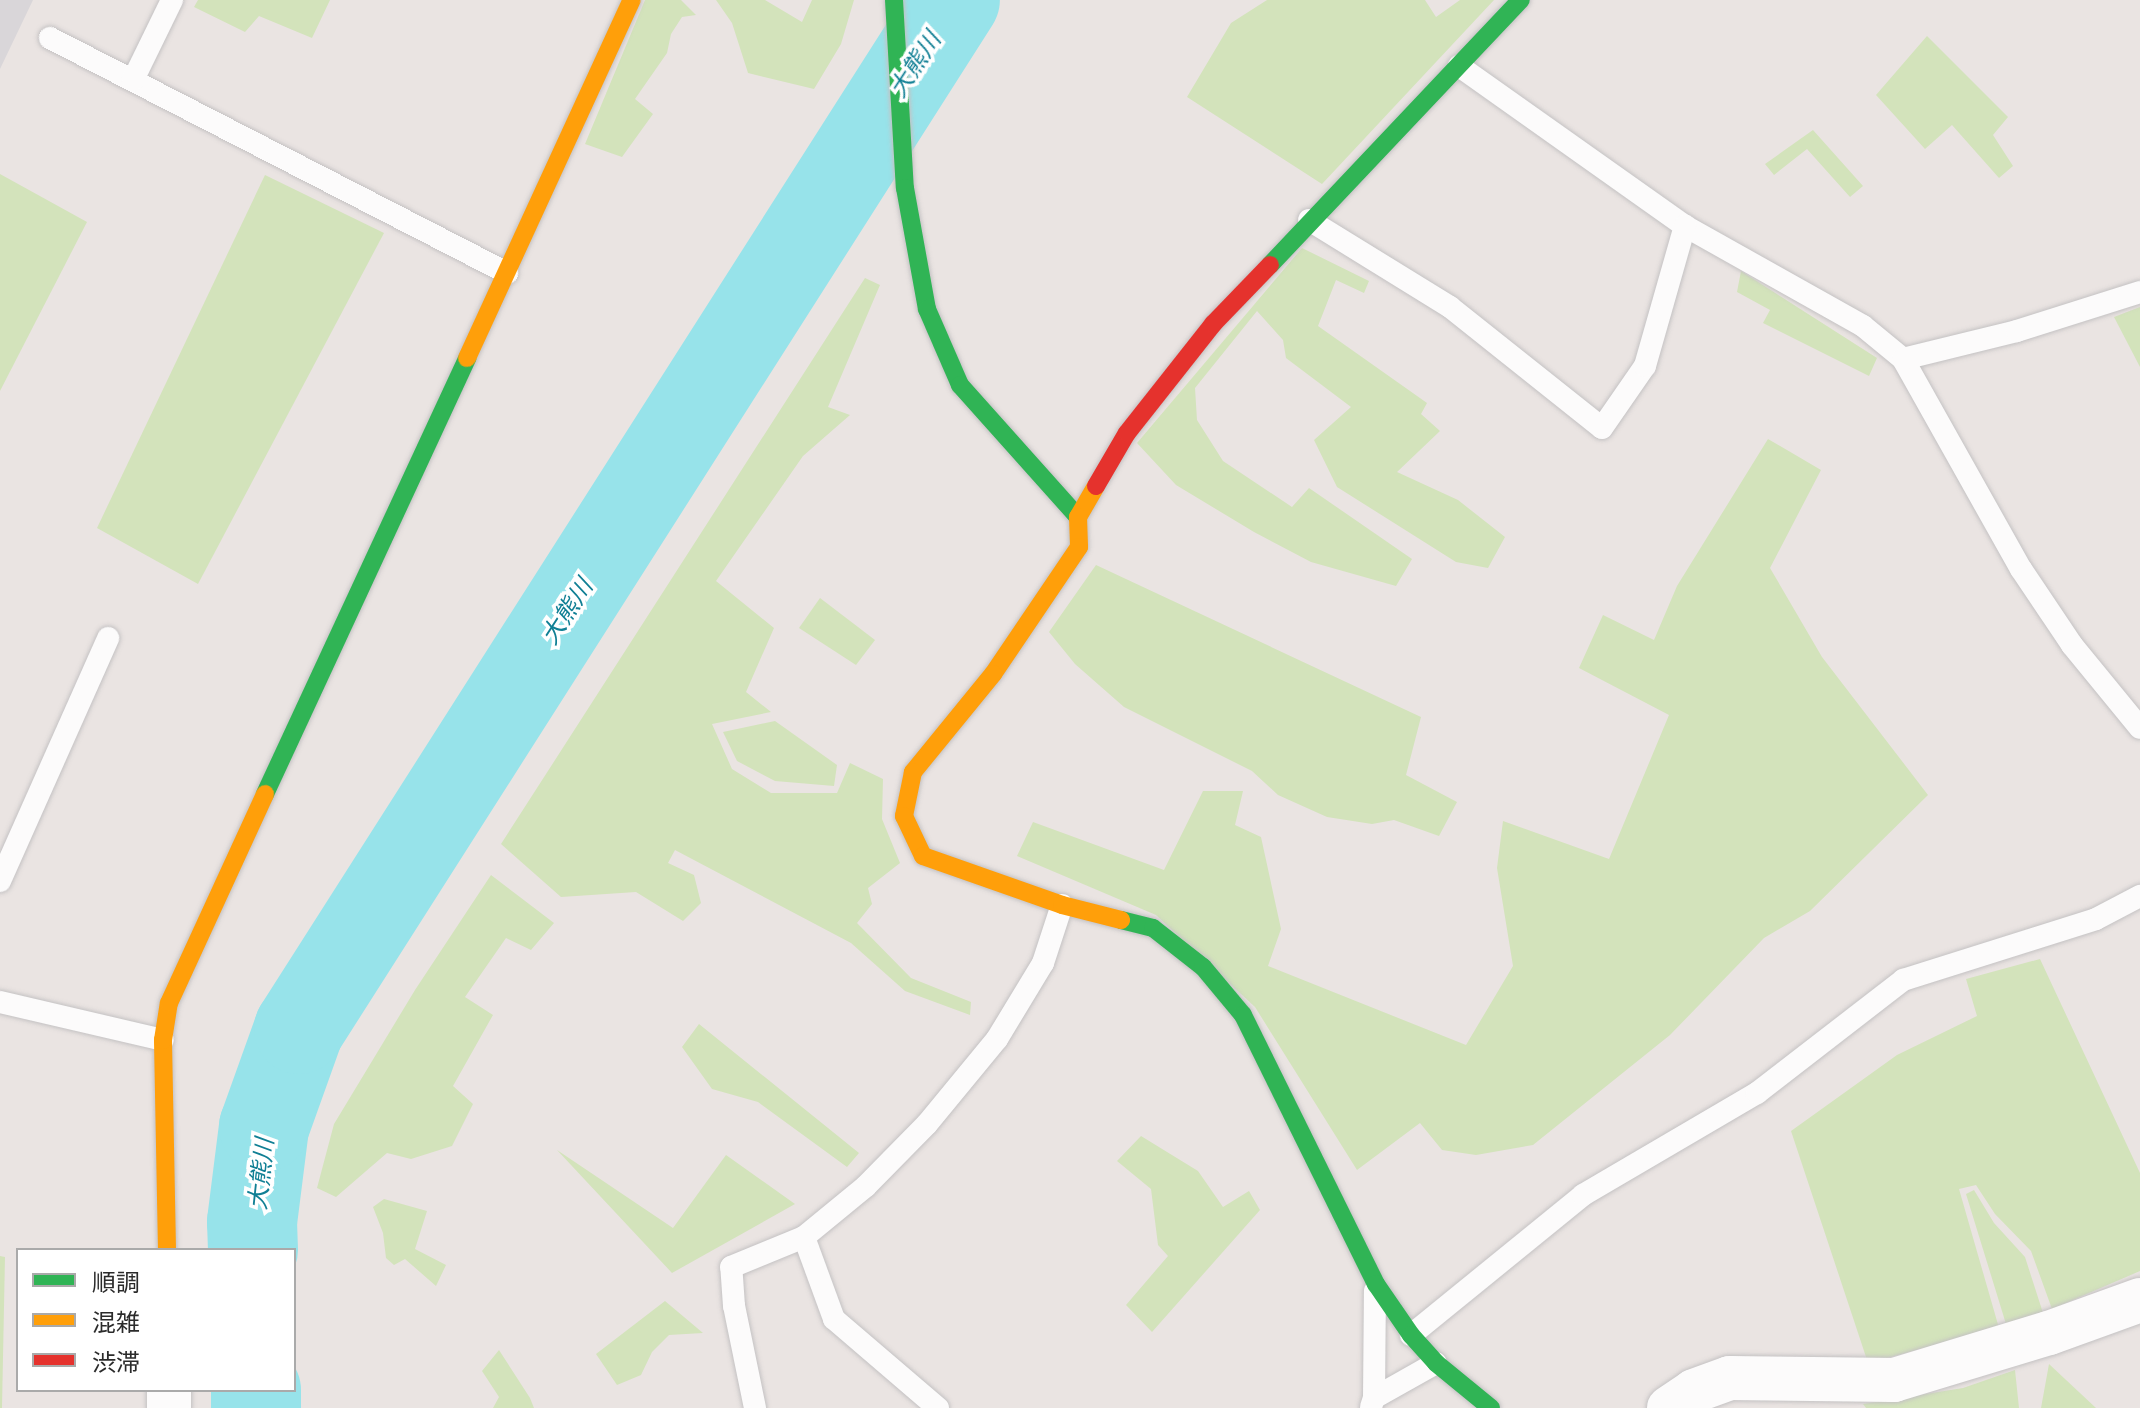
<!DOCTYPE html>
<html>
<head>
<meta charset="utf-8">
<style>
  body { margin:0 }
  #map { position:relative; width:2140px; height:1408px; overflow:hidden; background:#eae4e2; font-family:Manrope,"Noto Sans JP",sans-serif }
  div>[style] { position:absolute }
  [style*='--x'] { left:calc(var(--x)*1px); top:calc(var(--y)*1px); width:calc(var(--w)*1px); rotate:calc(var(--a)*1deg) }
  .industrial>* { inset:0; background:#d9d6d9 }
  .green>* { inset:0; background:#d3e3bb }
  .river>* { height:90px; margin:-45px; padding:0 45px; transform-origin:45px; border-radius:45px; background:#97e3ea }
  .roads { filter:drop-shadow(0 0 2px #c4c2c3) drop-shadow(0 0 2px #c4c2c3) }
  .lane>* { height:22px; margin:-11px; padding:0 11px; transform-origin:11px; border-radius:11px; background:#fcfbfb }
  .street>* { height:44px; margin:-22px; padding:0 22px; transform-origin:22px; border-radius:22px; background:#fcfbfb }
  .fast>* { height:18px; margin:-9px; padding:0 9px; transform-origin:9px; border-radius:9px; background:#30b455 }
  .slow>* { height:18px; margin:-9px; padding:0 9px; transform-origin:9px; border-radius:9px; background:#ff9f0a }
  .jam>* { height:18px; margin:-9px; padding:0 9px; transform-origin:9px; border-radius:9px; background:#e5322d }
  span { translate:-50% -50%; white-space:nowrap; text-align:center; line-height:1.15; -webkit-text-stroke:7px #fff; paint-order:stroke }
  .water-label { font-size:24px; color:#107f94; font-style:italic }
  .legend { position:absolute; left:16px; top:1248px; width:280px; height:144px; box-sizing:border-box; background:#fff; border:2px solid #aaa; margin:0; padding:10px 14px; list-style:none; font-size:24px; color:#2b2b2b }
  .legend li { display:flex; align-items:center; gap:16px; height:40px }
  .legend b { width:40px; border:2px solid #aaa }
</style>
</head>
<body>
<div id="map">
  <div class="industrial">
    <div style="clip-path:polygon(0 0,33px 0,0 69px)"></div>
  </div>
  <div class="green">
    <div style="clip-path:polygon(198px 0,330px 0,312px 38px,259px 16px,245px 32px,194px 7px)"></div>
    <div style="clip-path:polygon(645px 0,681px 0,696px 15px,682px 17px,671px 34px,667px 53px,635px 99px,653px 114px,622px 157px,585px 144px)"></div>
    <div style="clip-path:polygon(716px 0,765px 0,802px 22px,812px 0,854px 0,841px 44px,814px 89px,748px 73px,732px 23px)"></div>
    <div style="clip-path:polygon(1267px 0,1425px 0,1436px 17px,1460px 0,1494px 0,1322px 184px,1187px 97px,1231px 23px)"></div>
    <div style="clip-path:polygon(1927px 36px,2008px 117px,1993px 135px,2013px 166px,1999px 178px,1952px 125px,1925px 149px,1876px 95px)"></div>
    <div style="clip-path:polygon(1813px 130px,1863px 186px,1850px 197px,1807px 149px,1774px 175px,1765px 164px)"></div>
    <div style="clip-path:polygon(0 174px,87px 222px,0 391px)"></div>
    <div style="clip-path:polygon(265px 175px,384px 233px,198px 584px,97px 528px)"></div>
    <div style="clip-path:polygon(1302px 248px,1369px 281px,1364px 293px,1336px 280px,1318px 326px,1427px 403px,1421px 414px,1440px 431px,1397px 472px,1458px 500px,1505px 537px,1488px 568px,1456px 562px,1337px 487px,1314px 440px,1351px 407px,1286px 358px,1283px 340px,1257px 311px,1195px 388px,1197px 420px,1223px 461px,1292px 507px,1309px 488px,1412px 559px,1396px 586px,1311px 562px,1254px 532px,1176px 485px,1137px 443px)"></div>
    <div style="clip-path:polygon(1741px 271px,1877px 358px,1869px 376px,1763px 323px,1770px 310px,1737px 292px)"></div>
    <div style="clip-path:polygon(865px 278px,880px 285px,828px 407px,850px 415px,803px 456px,716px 581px,774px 628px,746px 692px,771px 712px,712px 724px,732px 769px,771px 793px,837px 793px,850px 763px,883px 779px,882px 819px,900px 863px,868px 888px,872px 904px,857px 923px,911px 978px,971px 1002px,970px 1015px,905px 991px,851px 943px,675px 850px,668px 863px,694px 875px,701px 903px,683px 921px,636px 892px,561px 897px,501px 844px)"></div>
    <div style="clip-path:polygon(2140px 307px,2140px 367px,2114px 317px)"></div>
    <div style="clip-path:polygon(1768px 439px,1821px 470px,1770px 568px,1822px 657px,1928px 795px,1810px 911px,1764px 938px,1670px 1035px,1533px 1145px,1476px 1155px,1442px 1150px,1420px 1123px,1357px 1170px,1255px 1007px,1156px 915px,1017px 856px,1033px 822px,1164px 870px,1203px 791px,1243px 791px,1235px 825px,1261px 837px,1281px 929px,1268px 966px,1466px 1045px,1513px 966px,1497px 868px,1503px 821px,1609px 859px,1669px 715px,1579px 668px,1603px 615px,1654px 640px,1677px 586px)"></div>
    <div style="clip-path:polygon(1096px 565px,1421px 717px,1406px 775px,1457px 802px,1439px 836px,1394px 820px,1372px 824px,1327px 817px,1278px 795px,1252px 771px,1124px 707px,1075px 664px,1049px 632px)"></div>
    <div style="clip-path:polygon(820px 598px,875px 640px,856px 665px,799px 628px)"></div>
    <div style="clip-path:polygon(775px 721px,837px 765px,834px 786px,775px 781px,737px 761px,723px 732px)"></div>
    <div style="clip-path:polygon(491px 875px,554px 923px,531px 950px,506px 938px,465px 997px,493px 1015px,453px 1086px,473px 1104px,452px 1146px,411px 1159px,387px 1153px,336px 1197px,317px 1188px,334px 1124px,415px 990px)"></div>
    <div style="clip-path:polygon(2040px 959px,2140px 1173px,2140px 1271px,2052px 1309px,2031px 1251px,1995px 1214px,1976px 1185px,1959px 1189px,1999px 1328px,1868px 1363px,1791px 1131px,1897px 1055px,1977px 1016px,1966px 979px)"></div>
    <div style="clip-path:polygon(699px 1024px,859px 1153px,847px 1167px,758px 1102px,712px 1089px,682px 1047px)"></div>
    <div style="clip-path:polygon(1141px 1136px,1198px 1171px,1223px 1207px,1249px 1191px,1260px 1210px,1152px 1332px,1126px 1305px,1168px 1256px,1158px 1245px,1151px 1189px,1117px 1161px)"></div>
    <div style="clip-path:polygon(557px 1150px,673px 1228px,726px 1155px,795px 1204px,672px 1273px)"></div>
    <div style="clip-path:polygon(1974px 1190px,1994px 1223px,2025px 1257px,2043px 1313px,2006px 1324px,1966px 1194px)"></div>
    <div style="clip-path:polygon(384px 1199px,427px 1211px,415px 1249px,446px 1265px,436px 1286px,405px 1259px,394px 1265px,386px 1258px,383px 1233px,373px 1207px)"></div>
    <div style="clip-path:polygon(0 1256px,5px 1257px,2px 1408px,0 1408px)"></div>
    <div style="clip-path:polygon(665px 1301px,703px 1333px,669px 1335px,652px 1352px,641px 1375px,617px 1385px,596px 1354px)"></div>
    <div style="clip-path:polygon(499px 1350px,530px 1398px,534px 1408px,493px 1408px,499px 1397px,482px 1371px)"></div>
    <div style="clip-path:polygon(2049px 1364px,2096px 1408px,2041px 1408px)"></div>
    <div style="clip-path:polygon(2015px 1370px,2019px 1408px,1866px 1408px,1863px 1404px,1963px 1388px)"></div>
  </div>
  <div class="river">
    <div style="--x:253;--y:1250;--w:28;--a:-92"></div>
    <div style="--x:252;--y:1222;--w:96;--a:-82.8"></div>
    <div style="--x:264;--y:1127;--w:104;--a:-70.3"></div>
    <div style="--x:299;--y:1029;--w:1220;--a:-57.48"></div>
    <div style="--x:256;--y:1390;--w:18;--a:90"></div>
  </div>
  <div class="roads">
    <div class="lane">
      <div style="--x:50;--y:38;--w:514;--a:27.21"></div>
      <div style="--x:1459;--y:66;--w:277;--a:35.3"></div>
      <div style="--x:1685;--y:226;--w:204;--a:29.3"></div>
      <div style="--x:1863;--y:326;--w:52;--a:39.5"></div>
      <div style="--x:1903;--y:359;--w:241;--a:60.7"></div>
      <div style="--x:2021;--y:569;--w:92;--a:56.1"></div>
      <div style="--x:2072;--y:645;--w:107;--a:50.7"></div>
      <div style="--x:133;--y:80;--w:89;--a:-64"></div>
      <div style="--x:1309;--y:220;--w:166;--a:31.7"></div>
      <div style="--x:1450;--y:307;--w:194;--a:38.5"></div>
      <div style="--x:1602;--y:428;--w:75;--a:-55.3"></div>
      <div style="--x:1645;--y:366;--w:146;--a:-74.1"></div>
      <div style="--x:1903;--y:359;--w:117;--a:-13.8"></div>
      <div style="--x:2017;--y:331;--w:129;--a:-17.6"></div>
      <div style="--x:0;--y:881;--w:266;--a:-66"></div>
      <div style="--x:0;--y:1002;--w:167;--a:13.1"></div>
      <div style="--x:804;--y:1237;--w:87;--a:69.9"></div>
      <div style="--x:834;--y:1319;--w:137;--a:40.6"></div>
      <div style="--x:1411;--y:1335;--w:222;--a:-39.1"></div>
      <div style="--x:1583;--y:1195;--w:202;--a:-30.4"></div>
      <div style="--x:1757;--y:1093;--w:185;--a:-37.7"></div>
      <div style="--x:1903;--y:980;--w:202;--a:-17.5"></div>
      <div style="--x:2096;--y:919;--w:50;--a:-27.6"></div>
      <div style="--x:1374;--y:1398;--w:107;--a:-89.5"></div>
      <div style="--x:1371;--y:1407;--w:9;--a:-72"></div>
      <div style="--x:1374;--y:1398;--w:71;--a:-29.4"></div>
      <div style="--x:755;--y:1408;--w:104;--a:-101.6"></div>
      <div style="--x:734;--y:1306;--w:39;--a:-94"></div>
      <div style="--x:731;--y:1267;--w:79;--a:-22.3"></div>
      <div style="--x:804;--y:1237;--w:80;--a:-39.4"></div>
      <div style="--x:866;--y:1186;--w:87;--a:-45.5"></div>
      <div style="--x:927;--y:1124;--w:110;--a:-50.5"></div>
      <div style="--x:997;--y:1039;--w:89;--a:-58.8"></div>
      <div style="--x:1043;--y:963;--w:61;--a:-71.9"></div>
    </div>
    <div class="street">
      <div style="--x:169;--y:1390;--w:18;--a:90"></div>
      <div style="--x:1669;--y:1408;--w:30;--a:-34"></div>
      <div style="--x:1694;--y:1391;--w:38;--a:-20"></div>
      <div style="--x:1730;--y:1378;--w:164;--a:0.7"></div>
      <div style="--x:1894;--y:1380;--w:162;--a:-16.9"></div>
      <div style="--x:2049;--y:1333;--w:97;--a:-19.9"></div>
    </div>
    <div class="fast">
      <div style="--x:894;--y:0;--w:188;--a:86.7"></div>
      <div style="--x:905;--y:188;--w:123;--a:79.7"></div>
      <div style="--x:927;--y:309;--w:83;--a:66.5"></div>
      <div style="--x:960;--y:385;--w:177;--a:48.2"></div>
      <div style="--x:1270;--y:265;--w:365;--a:-46.6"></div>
      <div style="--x:265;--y:794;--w:481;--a:-65.1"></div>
      <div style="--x:1121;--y:920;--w:33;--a:14"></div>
      <div style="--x:1153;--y:928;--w:63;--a:38"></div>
      <div style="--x:1203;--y:967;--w:62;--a:50.2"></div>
      <div style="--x:1243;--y:1015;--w:300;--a:63.7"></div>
      <div style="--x:1376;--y:1284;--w:62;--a:55.5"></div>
      <div style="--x:1411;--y:1335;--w:38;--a:48"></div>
      <div style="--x:1436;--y:1363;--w:71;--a:39.3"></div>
    </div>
    <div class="slow">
      <div style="--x:467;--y:358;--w:394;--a:-65.3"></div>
      <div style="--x:1096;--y:486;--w:36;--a:120"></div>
      <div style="--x:1078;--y:517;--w:30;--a:88"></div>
      <div style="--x:1079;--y:547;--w:153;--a:124.1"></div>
      <div style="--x:993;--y:674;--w:127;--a:129.2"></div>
      <div style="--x:913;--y:772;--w:45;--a:101.6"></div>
      <div style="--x:904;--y:816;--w:44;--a:64.6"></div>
      <div style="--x:923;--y:856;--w:147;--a:19.4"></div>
      <div style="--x:1062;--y:905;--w:61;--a:14.3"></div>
      <div style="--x:167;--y:1250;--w:210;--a:-91.1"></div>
      <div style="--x:163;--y:1040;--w:37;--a:-81"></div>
      <div style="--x:169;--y:1003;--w:230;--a:-65.3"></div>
    </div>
    <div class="jam">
      <div style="--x:1096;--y:486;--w:61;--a:-59.7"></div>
      <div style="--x:1127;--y:433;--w:139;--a:-51.7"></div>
      <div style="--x:1213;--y:324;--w:82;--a:-46"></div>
    </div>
  </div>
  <div class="water-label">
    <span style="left:914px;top:64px;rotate:-57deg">大熊川</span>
    <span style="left:566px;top:611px;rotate:-57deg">大熊川</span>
    <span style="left:260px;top:1174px;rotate:-84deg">大熊川</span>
  </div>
  <ul class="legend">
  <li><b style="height:10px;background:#30b455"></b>順調</li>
  <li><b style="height:10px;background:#ff9f0a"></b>混雑</li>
  <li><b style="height:10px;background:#e5322d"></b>渋滞</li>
  </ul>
</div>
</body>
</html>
